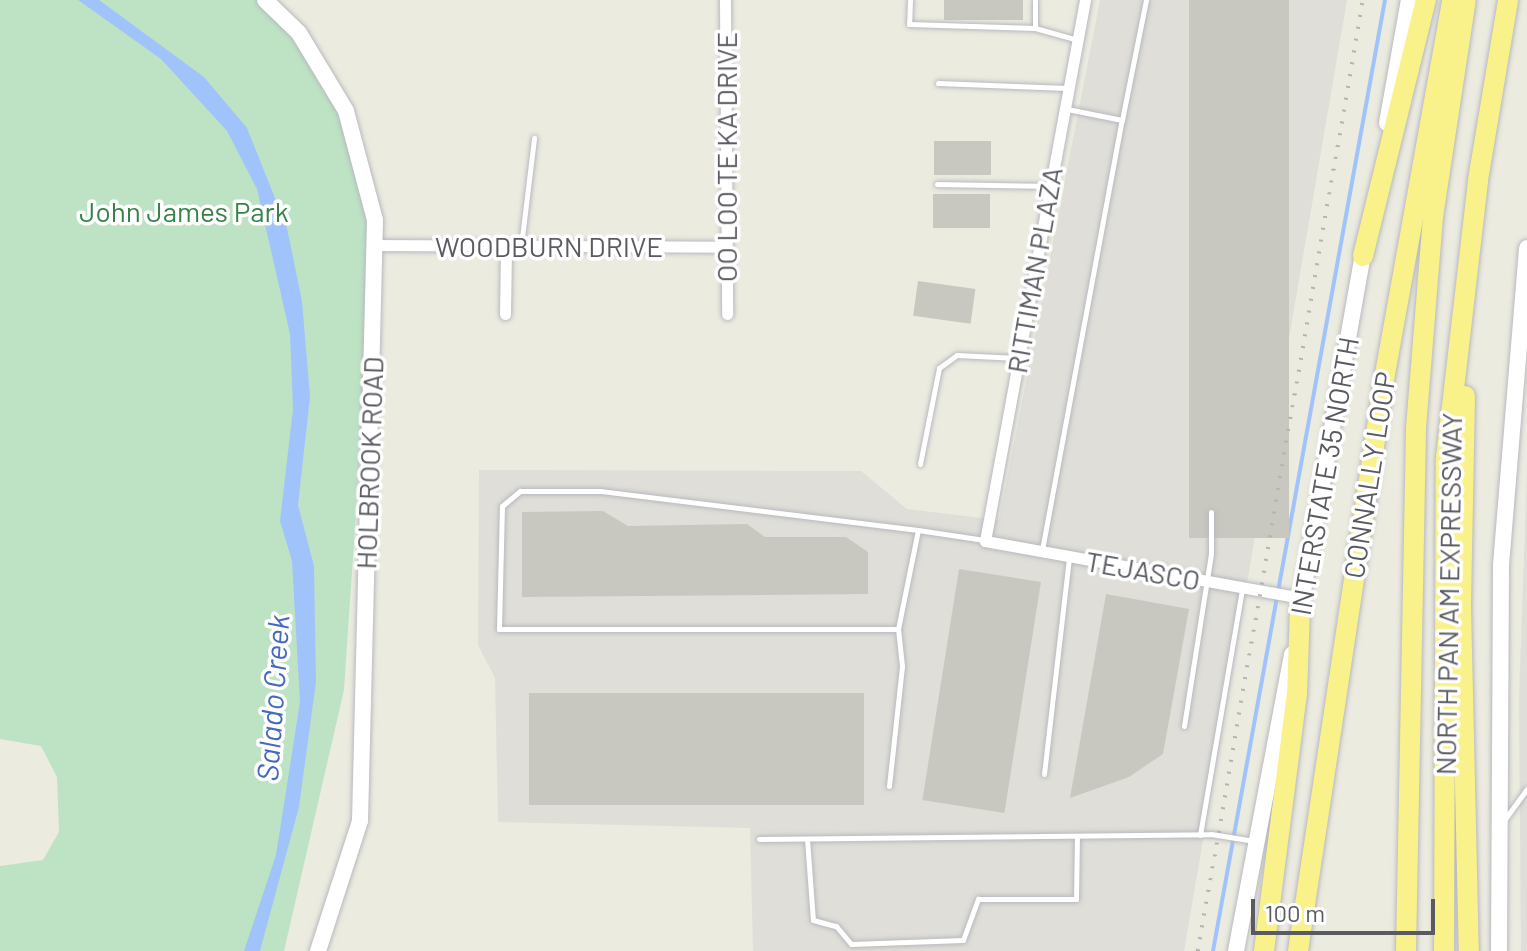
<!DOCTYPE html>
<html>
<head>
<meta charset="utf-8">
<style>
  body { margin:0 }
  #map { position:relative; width:1527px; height:951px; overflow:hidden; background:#ecebe0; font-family:Barlow,sans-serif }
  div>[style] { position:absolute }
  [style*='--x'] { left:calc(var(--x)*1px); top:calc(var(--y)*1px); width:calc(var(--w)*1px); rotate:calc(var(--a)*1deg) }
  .industrial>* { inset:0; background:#dfded8 }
  .green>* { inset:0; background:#bde3c4 }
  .water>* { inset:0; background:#a1c3fc }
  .stream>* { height:4px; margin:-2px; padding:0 2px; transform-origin:2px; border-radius:2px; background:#a1c3fc }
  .building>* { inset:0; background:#c8c8c0; transform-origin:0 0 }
  .roads { filter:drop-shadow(0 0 2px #b8b9bf) drop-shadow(0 0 2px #b8b9bf) }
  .lane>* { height:5px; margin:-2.5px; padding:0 2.5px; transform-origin:2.5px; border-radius:2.5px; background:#fff }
  .street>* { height:11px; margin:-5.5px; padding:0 5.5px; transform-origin:5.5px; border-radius:5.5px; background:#fff }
  .secondary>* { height:16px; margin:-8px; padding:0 8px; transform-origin:8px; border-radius:8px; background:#fff }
  .highway>* { height:20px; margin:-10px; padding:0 10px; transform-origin:10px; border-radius:10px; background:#f9f18a }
  .rail>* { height:4px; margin-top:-2px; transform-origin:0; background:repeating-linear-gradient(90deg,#b4b4b5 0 2px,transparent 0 12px) }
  span { translate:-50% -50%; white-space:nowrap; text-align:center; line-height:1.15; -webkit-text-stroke:7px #fff; paint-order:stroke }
  .street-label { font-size:28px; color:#595b61 }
  .park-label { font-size:28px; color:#378249 }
  .water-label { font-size:30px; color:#4569be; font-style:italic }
  .scale { position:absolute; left:1251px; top:899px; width:184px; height:36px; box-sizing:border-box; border:4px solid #595b61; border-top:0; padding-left:10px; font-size:24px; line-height:28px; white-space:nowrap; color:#595b61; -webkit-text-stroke:6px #fff; paint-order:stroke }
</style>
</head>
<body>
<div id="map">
  <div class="industrial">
    <div style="clip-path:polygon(1100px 0,1347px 0,1184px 951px,753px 951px,750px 828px,498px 822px,495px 678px,478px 645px,479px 470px,861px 471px,907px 509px,999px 520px)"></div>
    <div style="clip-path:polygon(1527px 471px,1527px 951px,1521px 951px,1519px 699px)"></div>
  </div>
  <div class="green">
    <div style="clip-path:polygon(0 0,262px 0,286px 19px,337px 95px,374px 245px,344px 690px,284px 951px,0 951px,0 866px,43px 860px,59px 832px,57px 777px,41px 746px,0 739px)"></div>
  </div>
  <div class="water">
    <div style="clip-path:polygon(78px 0,99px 0,204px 77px,247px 128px,287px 228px,302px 301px,310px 397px,298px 505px,314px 566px,316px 682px,299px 807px,260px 951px,244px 951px,276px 855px,300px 702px,292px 561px,280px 521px,293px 409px,290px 334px,257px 189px,227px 131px,161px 59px)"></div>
  </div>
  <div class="stream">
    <div style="--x:1213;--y:951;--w:966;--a:-79.75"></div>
  </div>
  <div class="building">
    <div style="left:944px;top:0;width:79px;height:20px"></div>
    <div style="left:1189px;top:0;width:100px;height:538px"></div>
    <div style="left:934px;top:141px;width:57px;height:34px"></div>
    <div style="left:933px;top:194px;width:57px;height:34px"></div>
    <div style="left:918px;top:281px;width:58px;height:35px;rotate:8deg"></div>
    <div style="clip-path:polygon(603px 511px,628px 526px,747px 524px,765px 537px,846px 537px,868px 552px,868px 594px,522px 597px,522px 512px)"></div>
    <div style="left:959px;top:569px;width:83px;height:234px;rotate:9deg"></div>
    <div style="clip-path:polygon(1106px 594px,1189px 609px,1163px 754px,1129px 777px,1070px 798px)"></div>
    <div style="left:529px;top:693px;width:335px;height:112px"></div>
  </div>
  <div class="roads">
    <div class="lane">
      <div style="--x:910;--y:0;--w:24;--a:92"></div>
      <div style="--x:909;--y:24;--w:126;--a:1.8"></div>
      <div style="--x:1035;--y:28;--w:45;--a:15.6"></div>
      <div style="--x:1035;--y:28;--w:28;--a:-90"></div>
      <div style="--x:938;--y:83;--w:129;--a:2.2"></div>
      <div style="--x:1122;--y:120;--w:122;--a:-78.7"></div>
      <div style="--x:937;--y:184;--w:112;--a:1"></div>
      <div style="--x:521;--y:246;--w:109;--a:-83.1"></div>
      <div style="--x:920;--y:464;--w:98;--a:-78.8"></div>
      <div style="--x:939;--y:368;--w:22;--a:-36"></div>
      <div style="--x:957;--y:355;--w:60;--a:2.9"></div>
      <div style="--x:918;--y:530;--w:319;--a:-173"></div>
      <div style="--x:601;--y:491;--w:81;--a:180"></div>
      <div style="--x:520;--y:491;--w:23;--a:140"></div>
      <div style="--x:502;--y:506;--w:123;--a:91.4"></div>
      <div style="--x:499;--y:629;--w:399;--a:0"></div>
      <div style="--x:898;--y:629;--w:101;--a:-78.6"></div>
      <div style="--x:918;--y:530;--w:67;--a:8.6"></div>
      <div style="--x:1042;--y:550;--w:437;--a:-79.5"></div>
      <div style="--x:1122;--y:120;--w:56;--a:-168.7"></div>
      <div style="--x:1184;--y:726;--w:174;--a:-81.1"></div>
      <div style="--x:1211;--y:554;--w:42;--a:-90"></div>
      <div style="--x:1044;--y:774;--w:218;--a:-83.4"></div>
      <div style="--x:889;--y:786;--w:121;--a:-83.8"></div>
      <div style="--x:902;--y:666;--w:37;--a:-96"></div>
      <div style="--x:1505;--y:819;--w:37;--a:-54"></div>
      <div style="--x:1200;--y:835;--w:250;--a:-80.3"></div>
      <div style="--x:759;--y:839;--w:452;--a:-0.6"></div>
      <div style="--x:1211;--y:834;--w:44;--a:9.2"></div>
      <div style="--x:807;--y:839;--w:81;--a:85.8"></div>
      <div style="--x:813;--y:920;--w:24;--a:15"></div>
      <div style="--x:836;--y:926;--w:23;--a:50"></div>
      <div style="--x:851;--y:944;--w:112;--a:-2"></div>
      <div style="--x:963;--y:940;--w:44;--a:-69.9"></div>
      <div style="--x:978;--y:899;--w:98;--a:0"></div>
      <div style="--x:1076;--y:899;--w:61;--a:-89.1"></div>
    </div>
    <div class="street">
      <div style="--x:725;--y:0;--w:314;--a:89.6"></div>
      <div style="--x:1085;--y:0;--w:550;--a:100.47"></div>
      <div style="--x:985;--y:541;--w:322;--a:10.2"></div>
      <div style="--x:374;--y:245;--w:351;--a:0.3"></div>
      <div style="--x:505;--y:314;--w:67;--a:-89.1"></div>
    </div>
    <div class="secondary">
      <div style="--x:265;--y:0;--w:47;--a:44.1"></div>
      <div style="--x:299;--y:33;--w:91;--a:58.9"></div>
      <div style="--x:346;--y:111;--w:113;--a:75.1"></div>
      <div style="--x:375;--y:220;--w:601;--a:91.43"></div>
      <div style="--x:360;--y:821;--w:137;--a:107.9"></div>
      <div style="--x:1387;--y:123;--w:125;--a:-79.9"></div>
      <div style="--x:1298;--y:619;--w:381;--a:-79.9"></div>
      <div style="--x:1236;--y:951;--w:302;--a:-79.3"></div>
      <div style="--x:1499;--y:951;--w:386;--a:-89.7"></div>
      <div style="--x:1501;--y:565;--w:318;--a:-85.3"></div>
    </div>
    <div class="highway">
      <div style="--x:1363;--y:256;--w:264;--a:-76.2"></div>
      <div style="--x:1465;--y:396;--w:211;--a:91.1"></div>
      <div style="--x:1461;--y:607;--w:344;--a:88.7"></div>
      <div style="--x:1264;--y:951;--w:258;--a:-82.7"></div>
      <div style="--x:1297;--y:695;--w:86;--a:-88"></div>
      <div style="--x:1298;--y:951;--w:584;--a:-81.43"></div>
      <div style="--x:1385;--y:374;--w:380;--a:-79.8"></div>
      <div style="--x:1406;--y:951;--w:523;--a:-88.9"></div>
      <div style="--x:1416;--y:428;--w:212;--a:-85.4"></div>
      <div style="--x:1433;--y:217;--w:219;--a:-81.4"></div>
      <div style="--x:1444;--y:951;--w:493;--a:-89.8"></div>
      <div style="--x:1446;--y:458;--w:280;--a:-83.4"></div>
      <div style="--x:1478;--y:180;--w:182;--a:-80.5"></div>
    </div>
  </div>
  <div class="rail">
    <div style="--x:1198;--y:951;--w:965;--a:-80.16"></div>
  </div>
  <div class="street-label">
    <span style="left:726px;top:157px;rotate:-90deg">OO LOO TE KA DRIVE</span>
    <span style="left:549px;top:246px">WOODBURN DRIVE</span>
    <span style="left:1034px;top:270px;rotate:-80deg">RITTIMAN PLAZA</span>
    <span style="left:369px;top:463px;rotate:-88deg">HOLBROOK ROAD</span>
    <span style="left:1369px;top:475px;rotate:-81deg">CONNALLY LOOP</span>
    <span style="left:1324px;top:476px;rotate:-80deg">INTERSTATE 35 NORTH</span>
    <span style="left:1143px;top:570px;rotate:10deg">TEJASCO</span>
    <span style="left:1448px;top:594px;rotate:-89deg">NORTH PAN AM EXPRESSWAY</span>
  </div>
  <div class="park-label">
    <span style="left:184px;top:211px">John James Park</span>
  </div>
  <div class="water-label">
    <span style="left:272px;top:698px;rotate:-86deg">Salado Creek</span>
  </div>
  <div class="scale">100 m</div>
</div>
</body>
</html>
